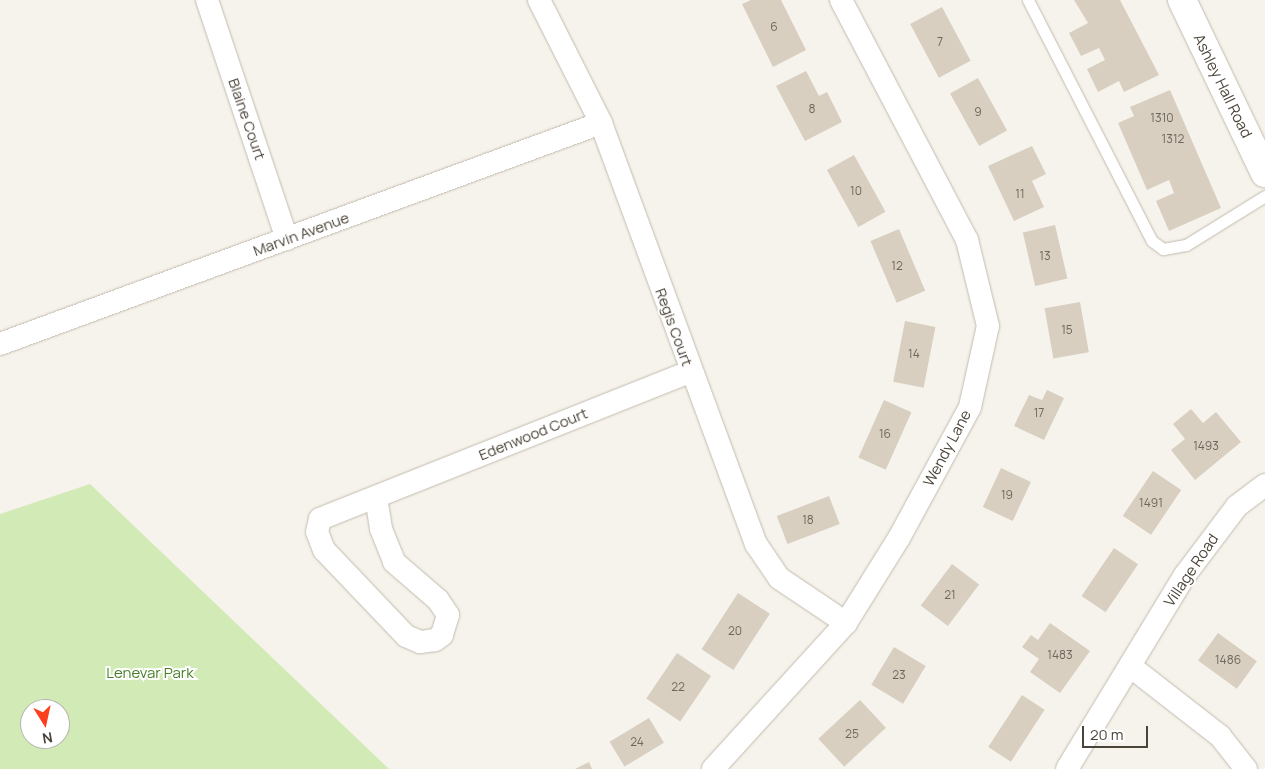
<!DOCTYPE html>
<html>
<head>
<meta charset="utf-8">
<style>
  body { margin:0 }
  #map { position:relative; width:1265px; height:769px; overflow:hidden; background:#f6f3ec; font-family:Manrope,sans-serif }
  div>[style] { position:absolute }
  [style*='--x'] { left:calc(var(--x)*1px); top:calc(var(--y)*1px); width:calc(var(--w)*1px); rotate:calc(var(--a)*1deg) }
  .green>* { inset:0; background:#d2eab5 }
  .building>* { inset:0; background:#d8cfc1; transform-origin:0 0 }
  .roads { filter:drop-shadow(0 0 1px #c2bbae) drop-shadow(0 0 1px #c2bbae) }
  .service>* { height:11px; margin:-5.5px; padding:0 5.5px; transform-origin:5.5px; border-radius:5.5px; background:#fff }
  .minor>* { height:22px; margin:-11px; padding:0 11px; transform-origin:11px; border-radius:11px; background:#fff }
  .tertiary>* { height:28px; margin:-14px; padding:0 14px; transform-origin:14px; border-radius:14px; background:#fff }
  span { translate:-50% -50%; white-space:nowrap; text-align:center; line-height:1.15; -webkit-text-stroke:4px #fff; paint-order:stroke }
  .number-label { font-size:12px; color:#6e675b }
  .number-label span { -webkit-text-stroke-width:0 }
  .street-label { font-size:15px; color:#4b4439 }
  .park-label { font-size:15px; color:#4a7f2a }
  .north { position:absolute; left:20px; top:699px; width:50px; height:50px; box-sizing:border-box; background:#fff; border:1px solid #b7b4b0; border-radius:50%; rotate:170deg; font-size:14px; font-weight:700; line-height:20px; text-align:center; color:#4b4439 }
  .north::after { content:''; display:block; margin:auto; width:18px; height:22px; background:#fc3f1d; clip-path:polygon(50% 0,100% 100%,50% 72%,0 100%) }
  .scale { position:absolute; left:1082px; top:726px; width:66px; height:22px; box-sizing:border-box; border:2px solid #4b4439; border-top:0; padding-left:6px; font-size:15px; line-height:18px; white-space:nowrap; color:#4b4439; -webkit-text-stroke:4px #fff; paint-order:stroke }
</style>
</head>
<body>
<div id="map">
  <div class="green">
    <div style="clip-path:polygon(evenodd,90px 484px,389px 769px,0 769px,0 514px,90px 484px,30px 709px,60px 709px,60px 739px,30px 739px,30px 709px)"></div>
  </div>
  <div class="building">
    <div style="clip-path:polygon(751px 0,781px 0,806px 50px,773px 67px,742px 4px)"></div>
    <div style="clip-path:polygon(1074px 0,1120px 0,1159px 75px,1124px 92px,1119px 81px,1098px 92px,1087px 69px,1105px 60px,1099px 48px,1081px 56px,1069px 33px,1088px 23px)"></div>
    <div style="left:942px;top:7px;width:61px;height:36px;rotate:62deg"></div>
    <div style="clip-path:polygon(806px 71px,819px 96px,827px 92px,842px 122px,805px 141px,776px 86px)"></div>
    <div style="left:978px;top:78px;width:60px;height:32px;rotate:61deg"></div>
    <div style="clip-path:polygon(1170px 90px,1221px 208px,1169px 231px,1156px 201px,1174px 193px,1169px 180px,1147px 190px,1118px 123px,1134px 116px,1130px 107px)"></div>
    <div style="clip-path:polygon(1032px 146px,1046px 174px,1032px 181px,1044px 207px,1014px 221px,988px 166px)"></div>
    <div style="left:854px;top:155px;width:65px;height:31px;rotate:61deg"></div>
    <div style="left:1055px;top:225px;width:55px;height:33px;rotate:77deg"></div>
    <div style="left:899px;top:229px;width:67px;height:31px;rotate:67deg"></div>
    <div style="left:1080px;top:302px;width:51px;height:36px;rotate:80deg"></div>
    <div style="left:905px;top:321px;width:31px;height:62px;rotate:11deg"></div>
    <div style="clip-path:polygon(1047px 390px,1064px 398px,1044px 440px,1014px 426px,1029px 395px,1042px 400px)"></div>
    <div style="left:884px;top:400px;width:30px;height:63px;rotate:24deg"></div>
    <div style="clip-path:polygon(1191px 409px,1203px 423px,1216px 412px,1241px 442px,1195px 480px,1171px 450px,1185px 439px,1173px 424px)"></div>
    <div style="left:1001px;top:468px;width:33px;height:43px;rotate:25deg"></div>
    <div style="left:1153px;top:471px;width:34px;height:54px;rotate:34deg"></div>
    <div style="left:829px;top:496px;width:30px;height:56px;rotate:69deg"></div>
    <div style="left:1114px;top:548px;width:29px;height:58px;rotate:34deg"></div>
    <div style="left:952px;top:564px;width:34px;height:52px;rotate:37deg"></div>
    <div style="left:738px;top:593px;width:38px;height:67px;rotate:33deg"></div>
    <div style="clip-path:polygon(1050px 623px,1090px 651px,1060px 693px,1030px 672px,1039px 659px,1022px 647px,1031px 635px,1038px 640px)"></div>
    <div style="left:1218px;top:633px;width:48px;height:34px;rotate:36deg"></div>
    <div style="left:894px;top:647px;width:37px;height:44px;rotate:31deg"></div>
    <div style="left:677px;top:653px;width:41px;height:55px;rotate:34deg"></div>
    <div style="left:1022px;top:695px;width:27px;height:62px;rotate:33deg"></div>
    <div style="left:860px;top:700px;width:38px;height:57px;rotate:47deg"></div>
    <div style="left:649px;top:718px;width:29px;height:46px;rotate:59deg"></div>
    <div style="clip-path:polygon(589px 762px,592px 769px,575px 769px)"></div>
  </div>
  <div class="roads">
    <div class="service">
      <div style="--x:1028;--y:0;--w:271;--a:62.8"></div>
      <div style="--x:1152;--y:241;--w:14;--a:36"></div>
      <div style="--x:1163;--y:249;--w:23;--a:-10"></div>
      <div style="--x:1186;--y:245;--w:93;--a:-31.8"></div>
    </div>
    <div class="minor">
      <div style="--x:207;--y:0;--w:252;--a:71.5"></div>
      <div style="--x:539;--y:0;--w:138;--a:63.2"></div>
      <div style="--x:601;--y:123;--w:449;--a:69.8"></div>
      <div style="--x:756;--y:544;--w:41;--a:55.9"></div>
      <div style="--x:779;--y:578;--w:81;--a:33.9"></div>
      <div style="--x:0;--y:344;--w:640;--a:-20.19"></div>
      <div style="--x:376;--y:497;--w:32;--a:81"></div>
      <div style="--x:381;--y:529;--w:35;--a:68"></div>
      <div style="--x:394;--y:562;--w:58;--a:40.8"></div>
      <div style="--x:438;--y:600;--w:18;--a:56"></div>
      <div style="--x:448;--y:615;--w:21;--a:107"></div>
      <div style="--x:442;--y:635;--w:9;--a:144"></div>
      <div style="--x:435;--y:640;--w:15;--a:172"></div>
      <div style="--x:420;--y:642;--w:15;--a:-157"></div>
      <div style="--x:406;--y:636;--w:119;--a:-133.6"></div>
      <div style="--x:324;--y:550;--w:19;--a:-111"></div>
      <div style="--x:317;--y:532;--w:13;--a:-77"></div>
      <div style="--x:320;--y:519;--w:398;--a:-21.7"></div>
      <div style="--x:1130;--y:666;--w:114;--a:37.9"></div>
      <div style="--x:1220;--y:736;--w:42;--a:51.8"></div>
      <div style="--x:713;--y:769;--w:197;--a:-47.7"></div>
      <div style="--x:846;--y:623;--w:100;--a:-58.1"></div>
      <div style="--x:899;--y:538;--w:149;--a:-61.5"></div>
      <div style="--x:970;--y:407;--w:83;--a:-77.5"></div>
      <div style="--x:988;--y:326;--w:89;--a:-103.7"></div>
      <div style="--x:967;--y:240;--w:271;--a:-117.7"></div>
      <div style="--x:1067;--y:769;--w:227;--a:-58.7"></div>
      <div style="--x:1185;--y:575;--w:86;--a:-53"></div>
      <div style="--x:1237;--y:506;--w:35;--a:-37"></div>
    </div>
    <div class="tertiary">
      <div style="--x:1182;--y:0;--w:192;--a:64.4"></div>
    </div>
  </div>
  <div class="number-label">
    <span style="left:774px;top:27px">6</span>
    <span style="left:940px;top:42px">7</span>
    <span style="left:812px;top:109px">8</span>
    <span style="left:978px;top:112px">9</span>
    <span style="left:1162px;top:118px">1310</span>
    <span style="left:1173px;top:139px">1312</span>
    <span style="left:856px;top:191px">10</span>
    <span style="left:1020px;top:194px">11</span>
    <span style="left:1045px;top:256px">13</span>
    <span style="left:897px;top:266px">12</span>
    <span style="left:1067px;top:330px">15</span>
    <span style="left:914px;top:354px">14</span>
    <span style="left:1039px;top:413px">17</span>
    <span style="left:885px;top:434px">16</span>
    <span style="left:1206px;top:446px">1493</span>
    <span style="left:1007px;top:495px">19</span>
    <span style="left:1151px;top:503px">1491</span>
    <span style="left:808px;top:520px">18</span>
    <span style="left:950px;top:595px">21</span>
    <span style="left:735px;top:631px">20</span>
    <span style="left:1060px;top:655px">1483</span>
    <span style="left:1228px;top:660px">1486</span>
    <span style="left:899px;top:675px">23</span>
    <span style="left:678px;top:687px">22</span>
    <span style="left:852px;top:734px">25</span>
    <span style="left:637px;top:742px">24</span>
  </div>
  <div class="street-label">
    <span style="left:1223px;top:86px;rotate:64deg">Ashley Hall Road</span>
    <span style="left:247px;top:119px;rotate:71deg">Blaine Court</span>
    <span style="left:301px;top:234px;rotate:-20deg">Marvin Avenue</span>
    <span style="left:674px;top:327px;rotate:70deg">Regis Court</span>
    <span style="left:533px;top:434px;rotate:-22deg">Edenwood Court</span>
    <span style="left:947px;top:448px;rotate:-62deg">Wendy Lane</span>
    <span style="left:1191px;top:570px;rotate:-56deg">Village Road</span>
  </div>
  <div class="park-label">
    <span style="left:150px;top:673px">Lenevar Park</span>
  </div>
  <div class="north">N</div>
  <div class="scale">20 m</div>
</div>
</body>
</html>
